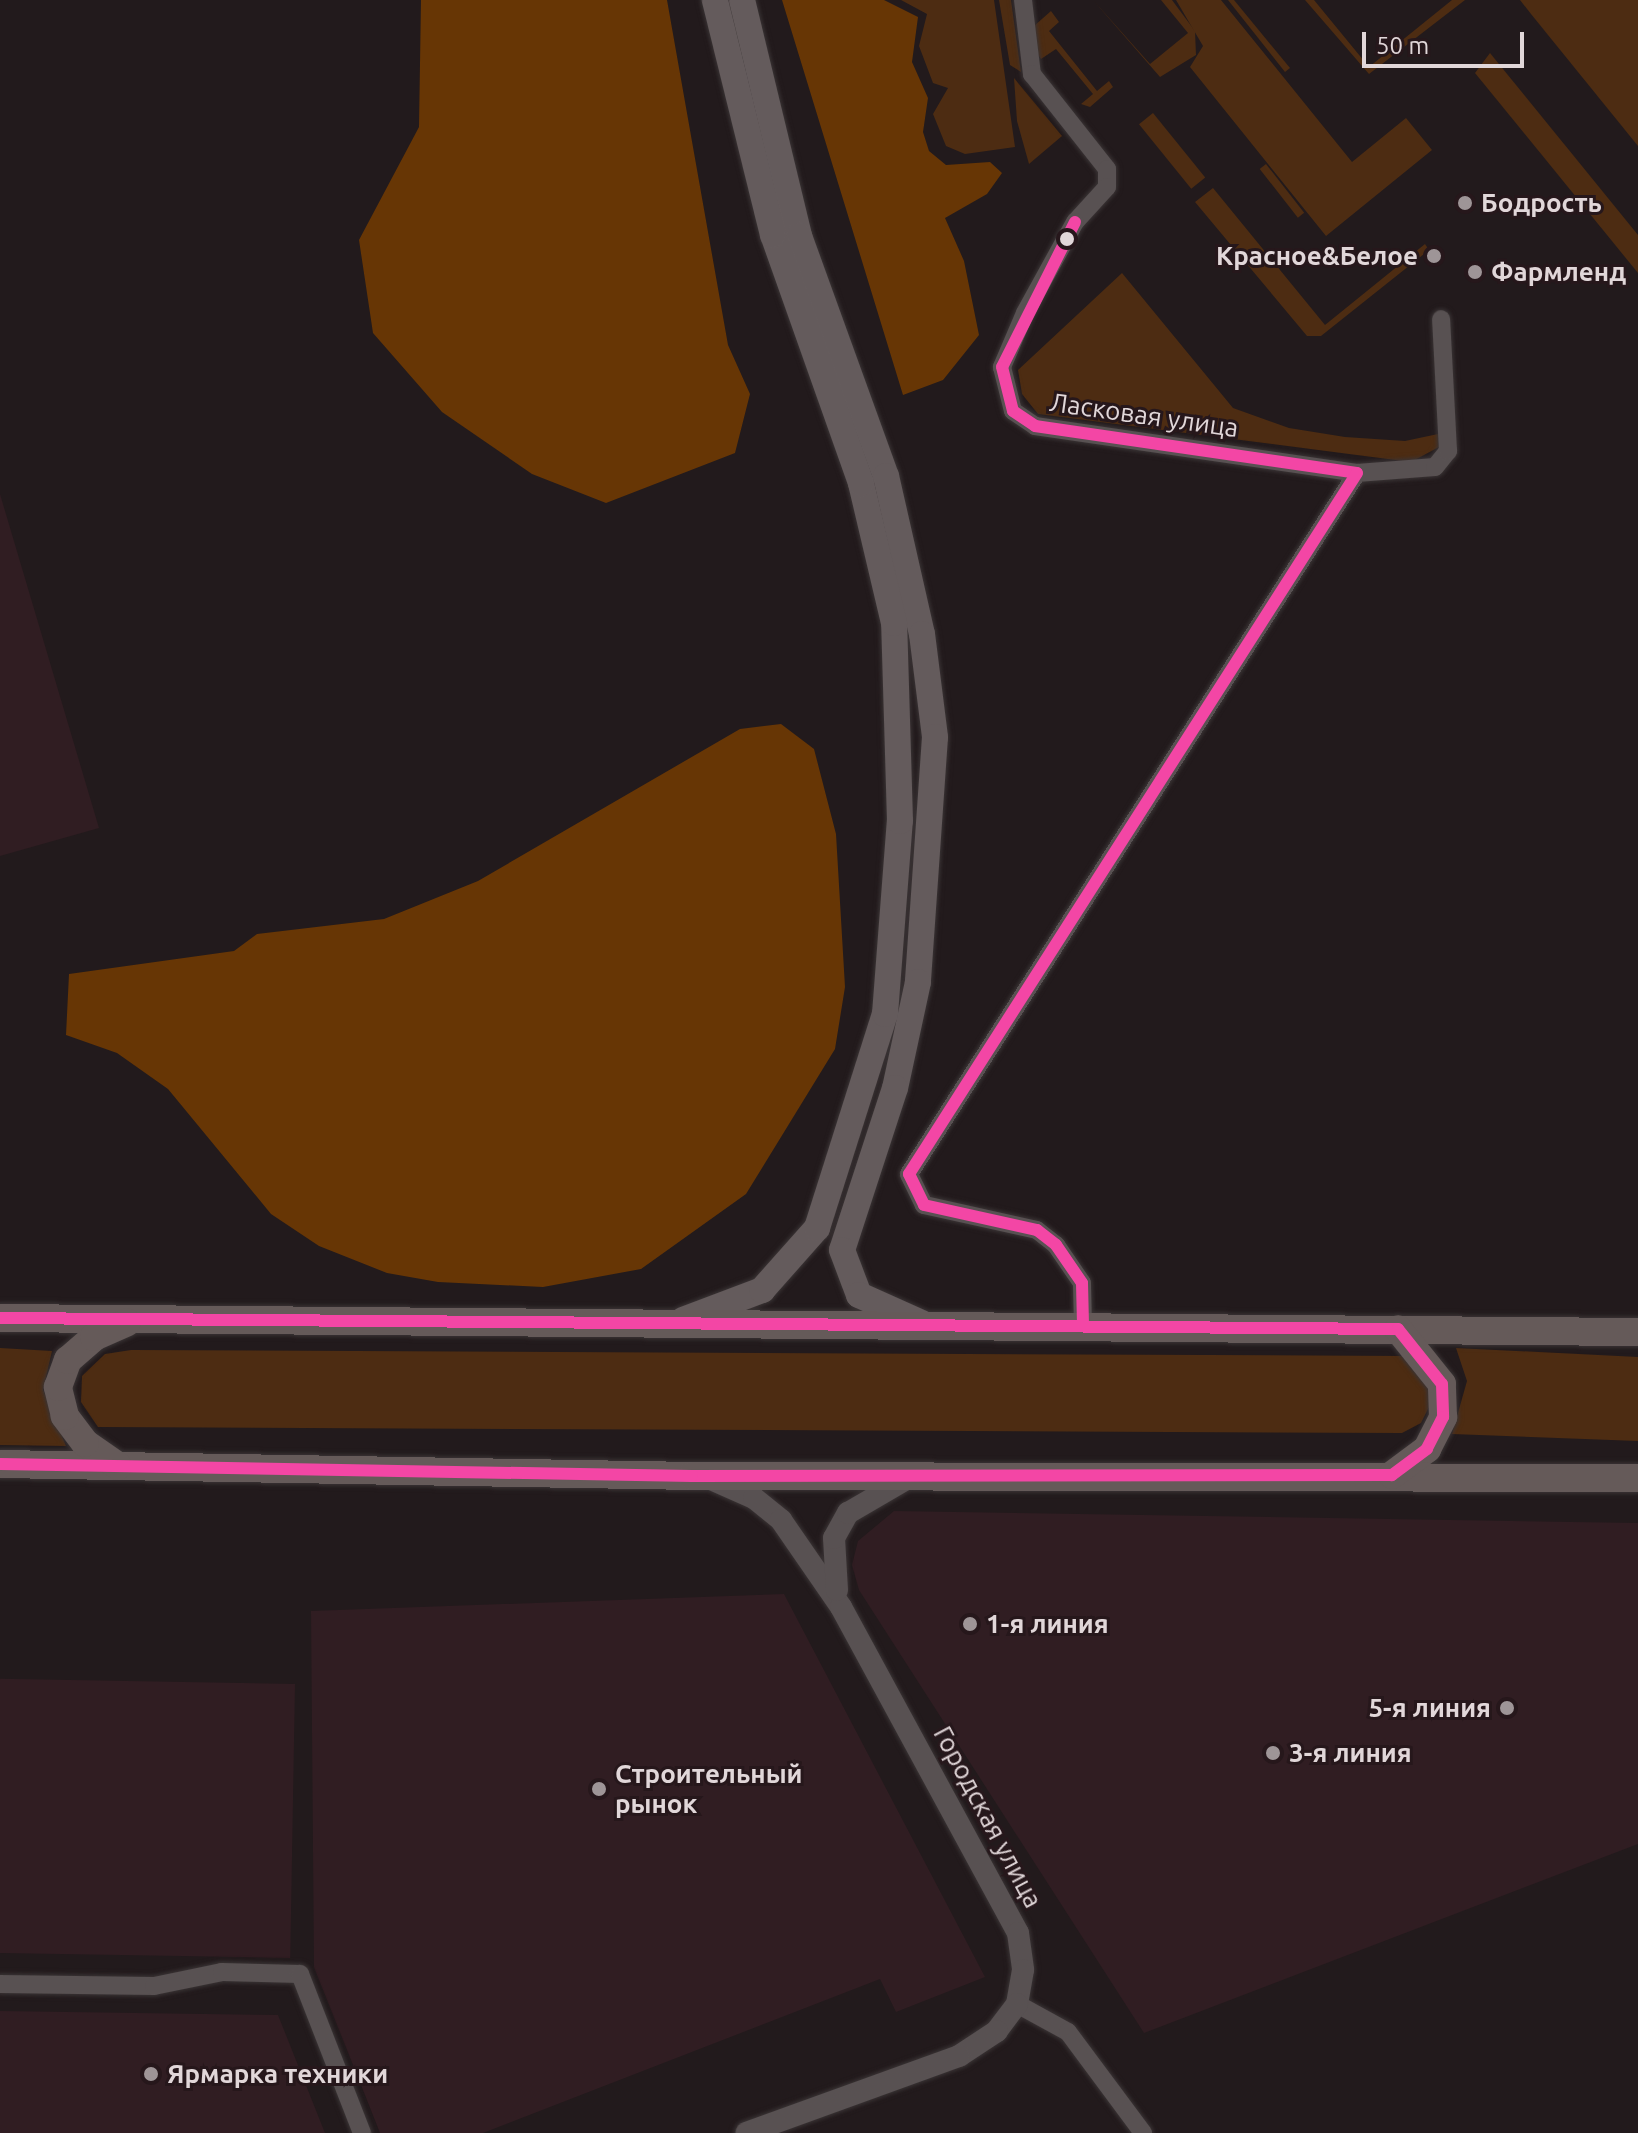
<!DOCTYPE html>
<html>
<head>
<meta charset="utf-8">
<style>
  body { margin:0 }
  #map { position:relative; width:1638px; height:2133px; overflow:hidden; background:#221a1c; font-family:Ubuntu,sans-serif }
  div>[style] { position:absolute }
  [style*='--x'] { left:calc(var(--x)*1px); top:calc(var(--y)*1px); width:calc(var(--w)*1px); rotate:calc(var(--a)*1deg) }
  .built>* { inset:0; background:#301d22; transform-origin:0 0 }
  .green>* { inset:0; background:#4d2c12; transform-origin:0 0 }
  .forest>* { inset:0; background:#673605 }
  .roads { filter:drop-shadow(0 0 2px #3a3435) drop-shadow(0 0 2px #3a3435) }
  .minor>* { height:18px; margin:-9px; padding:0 9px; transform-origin:9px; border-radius:9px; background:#585152 }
  .tertiary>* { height:22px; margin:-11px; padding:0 11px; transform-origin:11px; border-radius:11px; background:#585152 }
  .secondary>* { height:26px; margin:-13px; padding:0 13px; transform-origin:13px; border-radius:13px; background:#645b5c }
  .primary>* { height:28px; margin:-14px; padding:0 14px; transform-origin:14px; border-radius:14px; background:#655a59 }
  .bus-1>* { height:12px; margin:-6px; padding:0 6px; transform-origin:6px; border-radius:6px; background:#f346a5 }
  .dots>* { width:22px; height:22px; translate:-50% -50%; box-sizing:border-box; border:4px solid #26171b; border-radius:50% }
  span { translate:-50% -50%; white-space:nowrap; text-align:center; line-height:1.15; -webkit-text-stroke:6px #26171b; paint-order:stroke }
  .poi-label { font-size:26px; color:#e1d7d9; font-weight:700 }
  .left { translate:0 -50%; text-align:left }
  .right { translate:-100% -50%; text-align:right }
  .street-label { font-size:26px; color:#e1d7d9 }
  .scale { position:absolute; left:1362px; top:32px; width:162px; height:36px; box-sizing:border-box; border:4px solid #e1d7d9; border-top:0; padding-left:10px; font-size:24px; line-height:28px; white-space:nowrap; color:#e1d7d9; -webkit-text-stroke:6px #26171b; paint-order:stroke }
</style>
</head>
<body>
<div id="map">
  <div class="built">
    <div style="clip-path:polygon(0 494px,99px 828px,0 856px)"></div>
    <div style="clip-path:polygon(894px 1511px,1638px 1523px,1638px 1844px,1144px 2033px,859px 1590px,852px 1565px,858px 1541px)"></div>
    <div style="clip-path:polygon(784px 1594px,985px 1977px,896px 2012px,880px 1979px,483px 2133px,380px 2133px,314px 1967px,311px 1611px)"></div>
    <div style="left:295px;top:1684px;width:274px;height:295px;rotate:91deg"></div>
    <div style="clip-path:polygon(0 2011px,278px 2015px,325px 2133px,0 2133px)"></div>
  </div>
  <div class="green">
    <div style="clip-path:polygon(901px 0,994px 0,1015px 147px,965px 154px,946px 146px,933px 114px,948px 88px,933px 83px,919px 46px,927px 14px)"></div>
    <div style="clip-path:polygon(999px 0,1011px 0,1021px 72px,1010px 65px)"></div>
    <div style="clip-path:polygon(1093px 0,1150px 64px,1188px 33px,1161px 0,1172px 0,1195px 31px,1196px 55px,1160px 77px)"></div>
    <div style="clip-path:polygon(1176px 0,1221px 0,1352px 162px,1406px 118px,1432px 150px,1326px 236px,1190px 67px,1203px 46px)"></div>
    <div style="clip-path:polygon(1228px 0,1234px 0,1290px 68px,1285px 72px)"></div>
    <div style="clip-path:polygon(1305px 0,1314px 0,1369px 67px,1452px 0,1465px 0,1369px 74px)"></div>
    <div style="clip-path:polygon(1520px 0,1638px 0,1638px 146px,1531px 14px)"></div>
    <div style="clip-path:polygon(1051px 11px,1059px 22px,1049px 31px,1097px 91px,1109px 81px,1113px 87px,1090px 107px,1081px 104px,1093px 94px,1056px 49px,1041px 59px,1037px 53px,1034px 26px)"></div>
    <div style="clip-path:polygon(1490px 53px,1638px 235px,1638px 273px,1475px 73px)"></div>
    <div style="clip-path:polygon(1014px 78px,1062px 136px,1029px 164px,1017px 121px)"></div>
    <div style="left:1153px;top:113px;width:83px;height:18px;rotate:51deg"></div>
    <div style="left:1266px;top:164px;width:62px;height:8px;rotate:52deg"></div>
    <div style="clip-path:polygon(1213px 188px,1325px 325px,1425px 244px,1429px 250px,1321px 336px,1307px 336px,1195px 202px)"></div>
    <div style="clip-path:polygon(1122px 273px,1233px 408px,1289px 428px,1345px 437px,1405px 441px,1438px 434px,1439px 447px,1411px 462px,1038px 414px,1022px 394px,1018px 370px)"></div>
    <div style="clip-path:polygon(0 1348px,52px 1351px,43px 1390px,66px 1446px,0 1445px)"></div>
    <div style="clip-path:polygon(1456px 1348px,1638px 1357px,1638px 1441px,1452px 1434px,1467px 1381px)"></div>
    <div style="clip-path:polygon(131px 1350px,1406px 1356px,1422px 1366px,1433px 1399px,1421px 1423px,1402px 1433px,98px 1427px,81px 1402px,82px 1376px,105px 1354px)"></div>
  </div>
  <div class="forest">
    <div style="clip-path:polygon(421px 0,667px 0,728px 345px,750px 394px,735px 453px,606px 503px,532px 474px,442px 412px,373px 333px,359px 240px,419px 127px)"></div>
    <div style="clip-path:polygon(782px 0,884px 0,918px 17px,912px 62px,928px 98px,923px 132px,929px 151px,946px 165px,990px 162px,1002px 173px,987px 194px,945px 218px,964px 261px,979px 335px,943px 380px,903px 395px)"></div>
    <div style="clip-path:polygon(781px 724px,814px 749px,836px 834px,845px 987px,835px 1049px,746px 1194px,641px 1269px,543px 1287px,438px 1282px,387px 1273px,319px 1246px,271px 1214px,168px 1089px,117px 1053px,66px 1035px,69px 974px,234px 951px,257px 934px,384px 919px,478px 881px,740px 729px)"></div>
  </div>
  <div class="roads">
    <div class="minor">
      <div style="--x:1023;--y:0;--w:75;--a:83.1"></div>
      <div style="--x:1032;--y:74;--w:121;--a:51.7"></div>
      <div style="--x:1107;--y:169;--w:18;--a:90"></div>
      <div style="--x:1107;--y:187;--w:47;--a:132.4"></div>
      <div style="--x:1075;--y:222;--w:104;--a:118.8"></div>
      <div style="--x:1025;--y:313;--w:59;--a:113.1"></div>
      <div style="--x:1002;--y:367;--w:45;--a:76"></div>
      <div style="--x:1013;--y:411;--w:27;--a:34"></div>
      <div style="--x:1035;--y:426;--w:325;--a:8.3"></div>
      <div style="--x:1357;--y:473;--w:78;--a:-4.4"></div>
      <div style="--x:1435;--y:467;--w:21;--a:-51"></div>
      <div style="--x:1448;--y:451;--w:132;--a:-93"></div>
      <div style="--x:1083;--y:1325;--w:42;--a:-91.4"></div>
      <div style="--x:1082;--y:1283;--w:46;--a:-124.4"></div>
      <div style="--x:1056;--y:1245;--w:24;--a:-142"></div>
      <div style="--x:1037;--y:1230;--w:116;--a:-167.5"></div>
      <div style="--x:924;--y:1205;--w:34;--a:-116"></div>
      <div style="--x:909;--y:1174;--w:832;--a:-57.42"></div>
      <div style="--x:0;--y:1984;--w:154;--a:0.7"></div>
      <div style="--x:154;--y:1986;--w:69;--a:-11.6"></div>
      <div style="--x:222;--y:1972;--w:78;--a:1.5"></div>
      <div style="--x:300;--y:1974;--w:171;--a:68.7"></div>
      <div style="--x:1017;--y:2004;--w:58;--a:28.8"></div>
      <div style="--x:1068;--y:2032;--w:126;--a:53.4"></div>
    </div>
    <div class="tertiary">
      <div style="--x:713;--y:1480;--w:45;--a:23.7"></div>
      <div style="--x:754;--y:1498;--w:35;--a:39"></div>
      <div style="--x:781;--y:1520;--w:106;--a:55.4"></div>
      <div style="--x:841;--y:1607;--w:371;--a:61.5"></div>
      <div style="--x:1018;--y:1933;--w:37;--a:82"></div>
      <div style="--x:1023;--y:1970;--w:35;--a:100"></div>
      <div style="--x:1017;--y:2004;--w:34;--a:127"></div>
      <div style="--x:997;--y:2031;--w:45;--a:146.7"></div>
      <div style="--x:959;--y:2056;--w:226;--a:160.1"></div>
      <div style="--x:837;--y:1590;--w:52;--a:-93.3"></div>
      <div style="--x:834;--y:1538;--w:29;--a:-61"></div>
      <div style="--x:848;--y:1513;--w:64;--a:-30.2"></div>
    </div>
    <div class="secondary">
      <div style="--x:742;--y:0;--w:243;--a:76.4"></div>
      <div style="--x:799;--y:236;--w:255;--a:70.1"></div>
      <div style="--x:886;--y:476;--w:162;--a:77.2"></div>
      <div style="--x:922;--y:634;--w:104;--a:82.8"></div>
      <div style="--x:935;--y:737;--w:246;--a:94"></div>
      <div style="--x:918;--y:982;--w:108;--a:102.2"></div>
      <div style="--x:895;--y:1088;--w:170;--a:108.1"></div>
      <div style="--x:842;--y:1250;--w:48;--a:69.3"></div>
      <div style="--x:859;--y:1295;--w:69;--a:24"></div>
      <div style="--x:683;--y:1320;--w:85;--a:-20.8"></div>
      <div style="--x:762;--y:1290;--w:83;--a:-48.4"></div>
      <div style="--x:817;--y:1228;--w:225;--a:-72.4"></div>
      <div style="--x:885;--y:1014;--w:194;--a:-85.6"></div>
      <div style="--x:900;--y:821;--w:198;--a:-91.7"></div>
      <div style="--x:894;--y:623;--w:144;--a:-103.3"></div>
      <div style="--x:861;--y:483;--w:263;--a:-109.5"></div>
      <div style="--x:773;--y:235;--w:242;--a:-103.9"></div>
    </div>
    <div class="primary">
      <div style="--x:0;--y:1318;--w:1638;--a:0.49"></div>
      <div style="--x:0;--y:1464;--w:692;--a:0.99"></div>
      <div style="--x:692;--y:1476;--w:946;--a:0.12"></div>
      <div style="--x:118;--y:1466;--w:40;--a:-145.1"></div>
      <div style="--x:85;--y:1443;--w:34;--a:-127"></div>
      <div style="--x:65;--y:1416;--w:30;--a:-104"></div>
      <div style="--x:58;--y:1387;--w:29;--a:-70"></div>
      <div style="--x:68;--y:1360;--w:35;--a:-41"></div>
      <div style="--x:94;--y:1337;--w:36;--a:-24"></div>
      <div style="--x:1392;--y:1475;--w:44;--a:-36.6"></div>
      <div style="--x:1427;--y:1449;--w:36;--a:-63"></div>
      <div style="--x:1443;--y:1417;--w:33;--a:-92"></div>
      <div style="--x:1442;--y:1384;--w:70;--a:-128.7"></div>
    </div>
  </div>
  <div class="bus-1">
    <div style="--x:1075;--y:222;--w:162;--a:116.7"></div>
    <div style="--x:1002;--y:367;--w:45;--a:76"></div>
    <div style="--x:1013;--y:411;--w:27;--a:34"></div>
    <div style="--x:1035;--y:426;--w:325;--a:8.3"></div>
    <div style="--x:1357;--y:473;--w:832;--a:122.58"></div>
    <div style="--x:909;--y:1174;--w:34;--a:64"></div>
    <div style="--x:924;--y:1205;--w:116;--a:12.5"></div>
    <div style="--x:1037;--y:1230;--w:24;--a:38"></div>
    <div style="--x:1056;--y:1245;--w:46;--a:55.6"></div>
    <div style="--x:1082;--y:1283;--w:42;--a:88.6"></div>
    <div style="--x:0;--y:1318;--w:1398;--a:0.45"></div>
    <div style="--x:1398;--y:1329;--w:70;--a:51.3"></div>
    <div style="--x:1442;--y:1384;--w:33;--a:88"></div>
    <div style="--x:1443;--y:1417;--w:36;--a:117"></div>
    <div style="--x:1427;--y:1449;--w:44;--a:143.4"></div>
    <div style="--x:1392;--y:1475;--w:700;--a:179.92"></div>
    <div style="--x:692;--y:1476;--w:692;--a:-179.01"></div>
  </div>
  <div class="dots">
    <div style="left:1465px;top:203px;background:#9e9597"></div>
    <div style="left:1067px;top:239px;background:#e1d7d9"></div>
    <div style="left:1434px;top:256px;background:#9e9597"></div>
    <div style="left:1475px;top:272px;background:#9e9597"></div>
    <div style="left:970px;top:1624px;background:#9e9597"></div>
    <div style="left:1507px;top:1708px;background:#9e9597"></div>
    <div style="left:1273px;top:1753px;background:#9e9597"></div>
    <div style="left:599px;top:1789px;background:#9e9597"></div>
    <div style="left:151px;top:2074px;background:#9e9597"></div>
  </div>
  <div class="poi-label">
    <span class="left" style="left:1481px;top:203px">Бодрость</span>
    <span class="right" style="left:1418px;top:256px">Красное&amp;Белое</span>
    <span class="left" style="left:1491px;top:272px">Фармленд</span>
    <span class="left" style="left:986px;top:1624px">1-я линия</span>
    <span class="right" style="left:1491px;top:1708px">5-я линия</span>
    <span class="left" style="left:1289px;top:1753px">3-я линия</span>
    <span class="left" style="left:615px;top:1789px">Строительный<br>рынок</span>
    <span class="left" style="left:167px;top:2074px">Ярмарка техники</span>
  </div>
  <div class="street-label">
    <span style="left:1144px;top:415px;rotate:8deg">Ласковая улица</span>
    <span style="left:988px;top:1817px;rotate:62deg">Городская улица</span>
  </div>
  <div class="scale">50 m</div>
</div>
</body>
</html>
